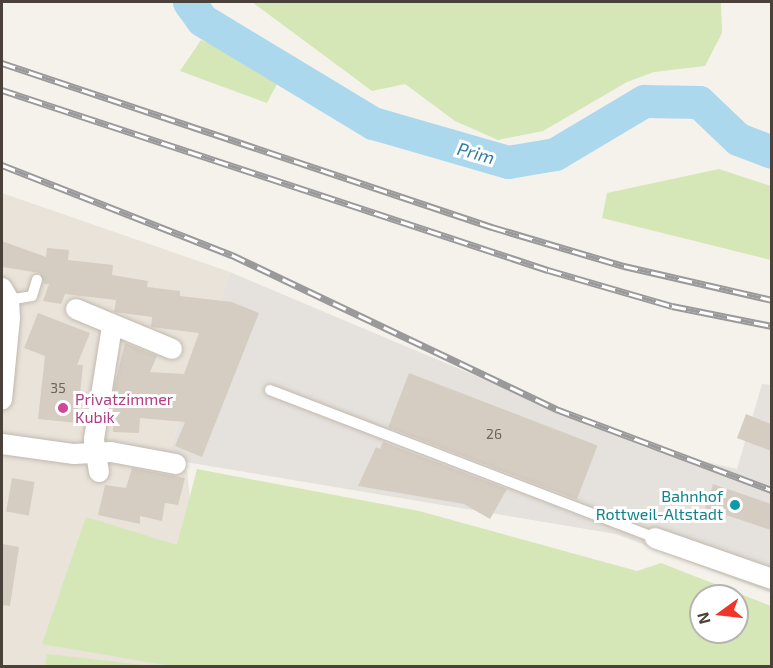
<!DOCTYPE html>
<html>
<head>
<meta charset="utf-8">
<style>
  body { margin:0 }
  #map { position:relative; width:773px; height:668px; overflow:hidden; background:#f5f2ec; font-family:"Exo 2",sans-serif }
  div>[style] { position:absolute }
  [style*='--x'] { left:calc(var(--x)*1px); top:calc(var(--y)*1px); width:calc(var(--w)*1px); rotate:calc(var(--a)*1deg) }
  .residential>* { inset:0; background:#e9e3da }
  .industrial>* { inset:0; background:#e5e1dd }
  .green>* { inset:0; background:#d5e7b7 }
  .river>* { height:33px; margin:-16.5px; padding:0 16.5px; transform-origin:16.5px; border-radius:16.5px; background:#acd8ee }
  .building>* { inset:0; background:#d6cdc2; transform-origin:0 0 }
  .roads { filter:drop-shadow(0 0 2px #c1b9af) drop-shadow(0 0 2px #c1b9af) }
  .service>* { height:10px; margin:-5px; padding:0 5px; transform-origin:5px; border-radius:5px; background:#fff }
  .minor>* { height:20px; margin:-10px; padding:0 10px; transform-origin:10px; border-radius:10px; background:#fff }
  .rail>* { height:7px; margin-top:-3.5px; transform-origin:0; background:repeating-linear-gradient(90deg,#fff 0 14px,#9a9a9a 0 28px); box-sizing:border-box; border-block:2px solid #9a9a9a }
  .dots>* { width:16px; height:16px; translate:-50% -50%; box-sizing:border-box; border:3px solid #fff; border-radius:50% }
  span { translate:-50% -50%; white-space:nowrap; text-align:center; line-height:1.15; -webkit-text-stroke:6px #fff; paint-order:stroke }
  .number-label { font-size:14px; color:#6d655c }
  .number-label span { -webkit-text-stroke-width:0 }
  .hotel-label { font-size:16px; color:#b23c85 }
  .left { translate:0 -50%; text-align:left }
  .culture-label { font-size:16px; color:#0d838f }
  .right { translate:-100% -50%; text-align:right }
  .water-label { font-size:18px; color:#327ca2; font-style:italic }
  .frame { position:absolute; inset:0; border:3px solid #4a423a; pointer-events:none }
  .north { position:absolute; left:689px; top:584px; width:60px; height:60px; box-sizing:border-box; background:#fff; border:2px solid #b7b3b0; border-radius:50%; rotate:255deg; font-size:16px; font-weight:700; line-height:24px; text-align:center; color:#4a423a }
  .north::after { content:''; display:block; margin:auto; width:21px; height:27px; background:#f03628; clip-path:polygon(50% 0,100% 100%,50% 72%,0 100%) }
</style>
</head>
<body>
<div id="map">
  <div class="residential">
    <div style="clip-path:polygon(2px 193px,230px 272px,167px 459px,187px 471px,207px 666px,2px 666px)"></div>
  </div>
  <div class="industrial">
    <div style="clip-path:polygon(230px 272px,649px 449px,737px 469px,762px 384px,771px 385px,771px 593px,616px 534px,167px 459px)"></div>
  </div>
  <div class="green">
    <div style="clip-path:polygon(252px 2px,721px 2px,722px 33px,705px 66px,654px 72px,627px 82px,543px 131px,498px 140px,455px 121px,405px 84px,372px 91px)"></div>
    <div style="clip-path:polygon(201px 40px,249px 58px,277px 84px,267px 103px,180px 71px)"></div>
    <div style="clip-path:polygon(719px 169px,771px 186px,771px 260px,602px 218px,607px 193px)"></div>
    <div style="clip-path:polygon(evenodd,197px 469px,419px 511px,637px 571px,661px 563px,771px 606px,771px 666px,171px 666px,42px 644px,86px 517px,177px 545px,197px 469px,701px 596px,737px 596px,737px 632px,701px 632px,701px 596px)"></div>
    <div style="clip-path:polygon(47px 654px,144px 665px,149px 666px,45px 666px)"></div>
  </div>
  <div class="river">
    <div style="--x:189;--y:2;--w:22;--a:54"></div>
    <div style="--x:202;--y:20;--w:200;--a:31.1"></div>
    <div style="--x:373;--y:123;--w:141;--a:16.1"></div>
    <div style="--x:508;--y:162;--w:48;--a:-9.7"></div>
    <div style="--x:555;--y:154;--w:104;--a:-30.8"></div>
    <div style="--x:644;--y:101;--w:55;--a:1"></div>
    <div style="--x:699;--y:102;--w:54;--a:43.5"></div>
    <div style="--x:738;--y:139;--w:36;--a:21"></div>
  </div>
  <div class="building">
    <div style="clip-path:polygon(2px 241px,46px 257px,47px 248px,69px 250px,68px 260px,113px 265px,112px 275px,148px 281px,147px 287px,180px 291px,180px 296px,232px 302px,259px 313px,202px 457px,175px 446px,185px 422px,140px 418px,139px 433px,113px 432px,114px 387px,125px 343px,157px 356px,150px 372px,184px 374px,199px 333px,151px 327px,152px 317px,114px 312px,116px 300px,65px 294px,61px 304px,43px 301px,49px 284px,44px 284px,40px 273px,2px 267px)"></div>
    <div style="clip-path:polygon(38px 313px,90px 333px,77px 365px,83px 365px,77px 423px,38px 419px,45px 356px,24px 348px)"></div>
    <div style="left:409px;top:373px;width:202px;height:58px;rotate:21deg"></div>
    <div style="clip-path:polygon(746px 414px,771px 424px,771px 451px,737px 438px)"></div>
    <div style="clip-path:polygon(383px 442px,507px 489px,490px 519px,464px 504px,358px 486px,376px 447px,380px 449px)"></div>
    <div style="clip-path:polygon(132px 468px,185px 478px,178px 505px,165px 503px,162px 521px,140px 516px,140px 524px,98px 515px,105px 485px,126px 488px)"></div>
    <div style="left:12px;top:478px;width:23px;height:34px;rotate:10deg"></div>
    <div style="clip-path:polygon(713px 484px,771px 504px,771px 530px,705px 508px)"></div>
    <div style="clip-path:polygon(2px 544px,19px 547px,10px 606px,2px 605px)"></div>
  </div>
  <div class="roads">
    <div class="service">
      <div style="--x:14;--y:299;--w:18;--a:-9"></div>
      <div style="--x:32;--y:296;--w:17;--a:-73"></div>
      <div style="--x:270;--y:390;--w:412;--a:21"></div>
    </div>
    <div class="minor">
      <div style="--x:2;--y:288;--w:14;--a:60"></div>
      <div style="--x:9;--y:300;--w:18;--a:87"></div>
      <div style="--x:10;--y:318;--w:82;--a:95.6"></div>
      <div style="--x:76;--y:309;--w:104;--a:22.6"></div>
      <div style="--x:2;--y:444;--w:73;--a:7.9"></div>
      <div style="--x:74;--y:454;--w:37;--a:-3"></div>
      <div style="--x:111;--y:452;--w:66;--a:10.5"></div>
      <div style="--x:99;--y:472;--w:33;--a:-99"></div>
      <div style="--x:94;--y:439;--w:114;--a:-80.9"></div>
      <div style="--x:655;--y:538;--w:124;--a:19.3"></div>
    </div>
  </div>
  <div class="rail">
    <div style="--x:2;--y:63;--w:517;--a:18.51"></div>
    <div style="--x:492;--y:227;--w:138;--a:16.5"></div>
    <div style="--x:624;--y:266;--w:152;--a:12.9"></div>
    <div style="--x:2;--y:90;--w:575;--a:18.25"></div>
    <div style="--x:548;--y:270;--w:129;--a:16.2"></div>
    <div style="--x:672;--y:306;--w:102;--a:11.3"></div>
    <div style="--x:2;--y:165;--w:247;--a:21.4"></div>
    <div style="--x:232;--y:255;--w:359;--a:25.4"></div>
    <div style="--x:556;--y:409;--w:231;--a:20.6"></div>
  </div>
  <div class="dots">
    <div style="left:63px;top:408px;background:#d1479c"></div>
    <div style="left:735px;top:505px;background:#0f9aa8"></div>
  </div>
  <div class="number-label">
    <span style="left:58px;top:388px">35</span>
    <span style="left:494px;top:434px">26</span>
  </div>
  <div class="hotel-label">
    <span class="left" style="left:75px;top:408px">Privatzimmer<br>Kubik</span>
  </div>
  <div class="culture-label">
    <span class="right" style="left:723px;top:505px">Bahnhof<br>Rottweil-Altstadt</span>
  </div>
  <div class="water-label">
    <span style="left:476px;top:153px;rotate:16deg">Prim</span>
  </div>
  <div class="frame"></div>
  <div class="north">N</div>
</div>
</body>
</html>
